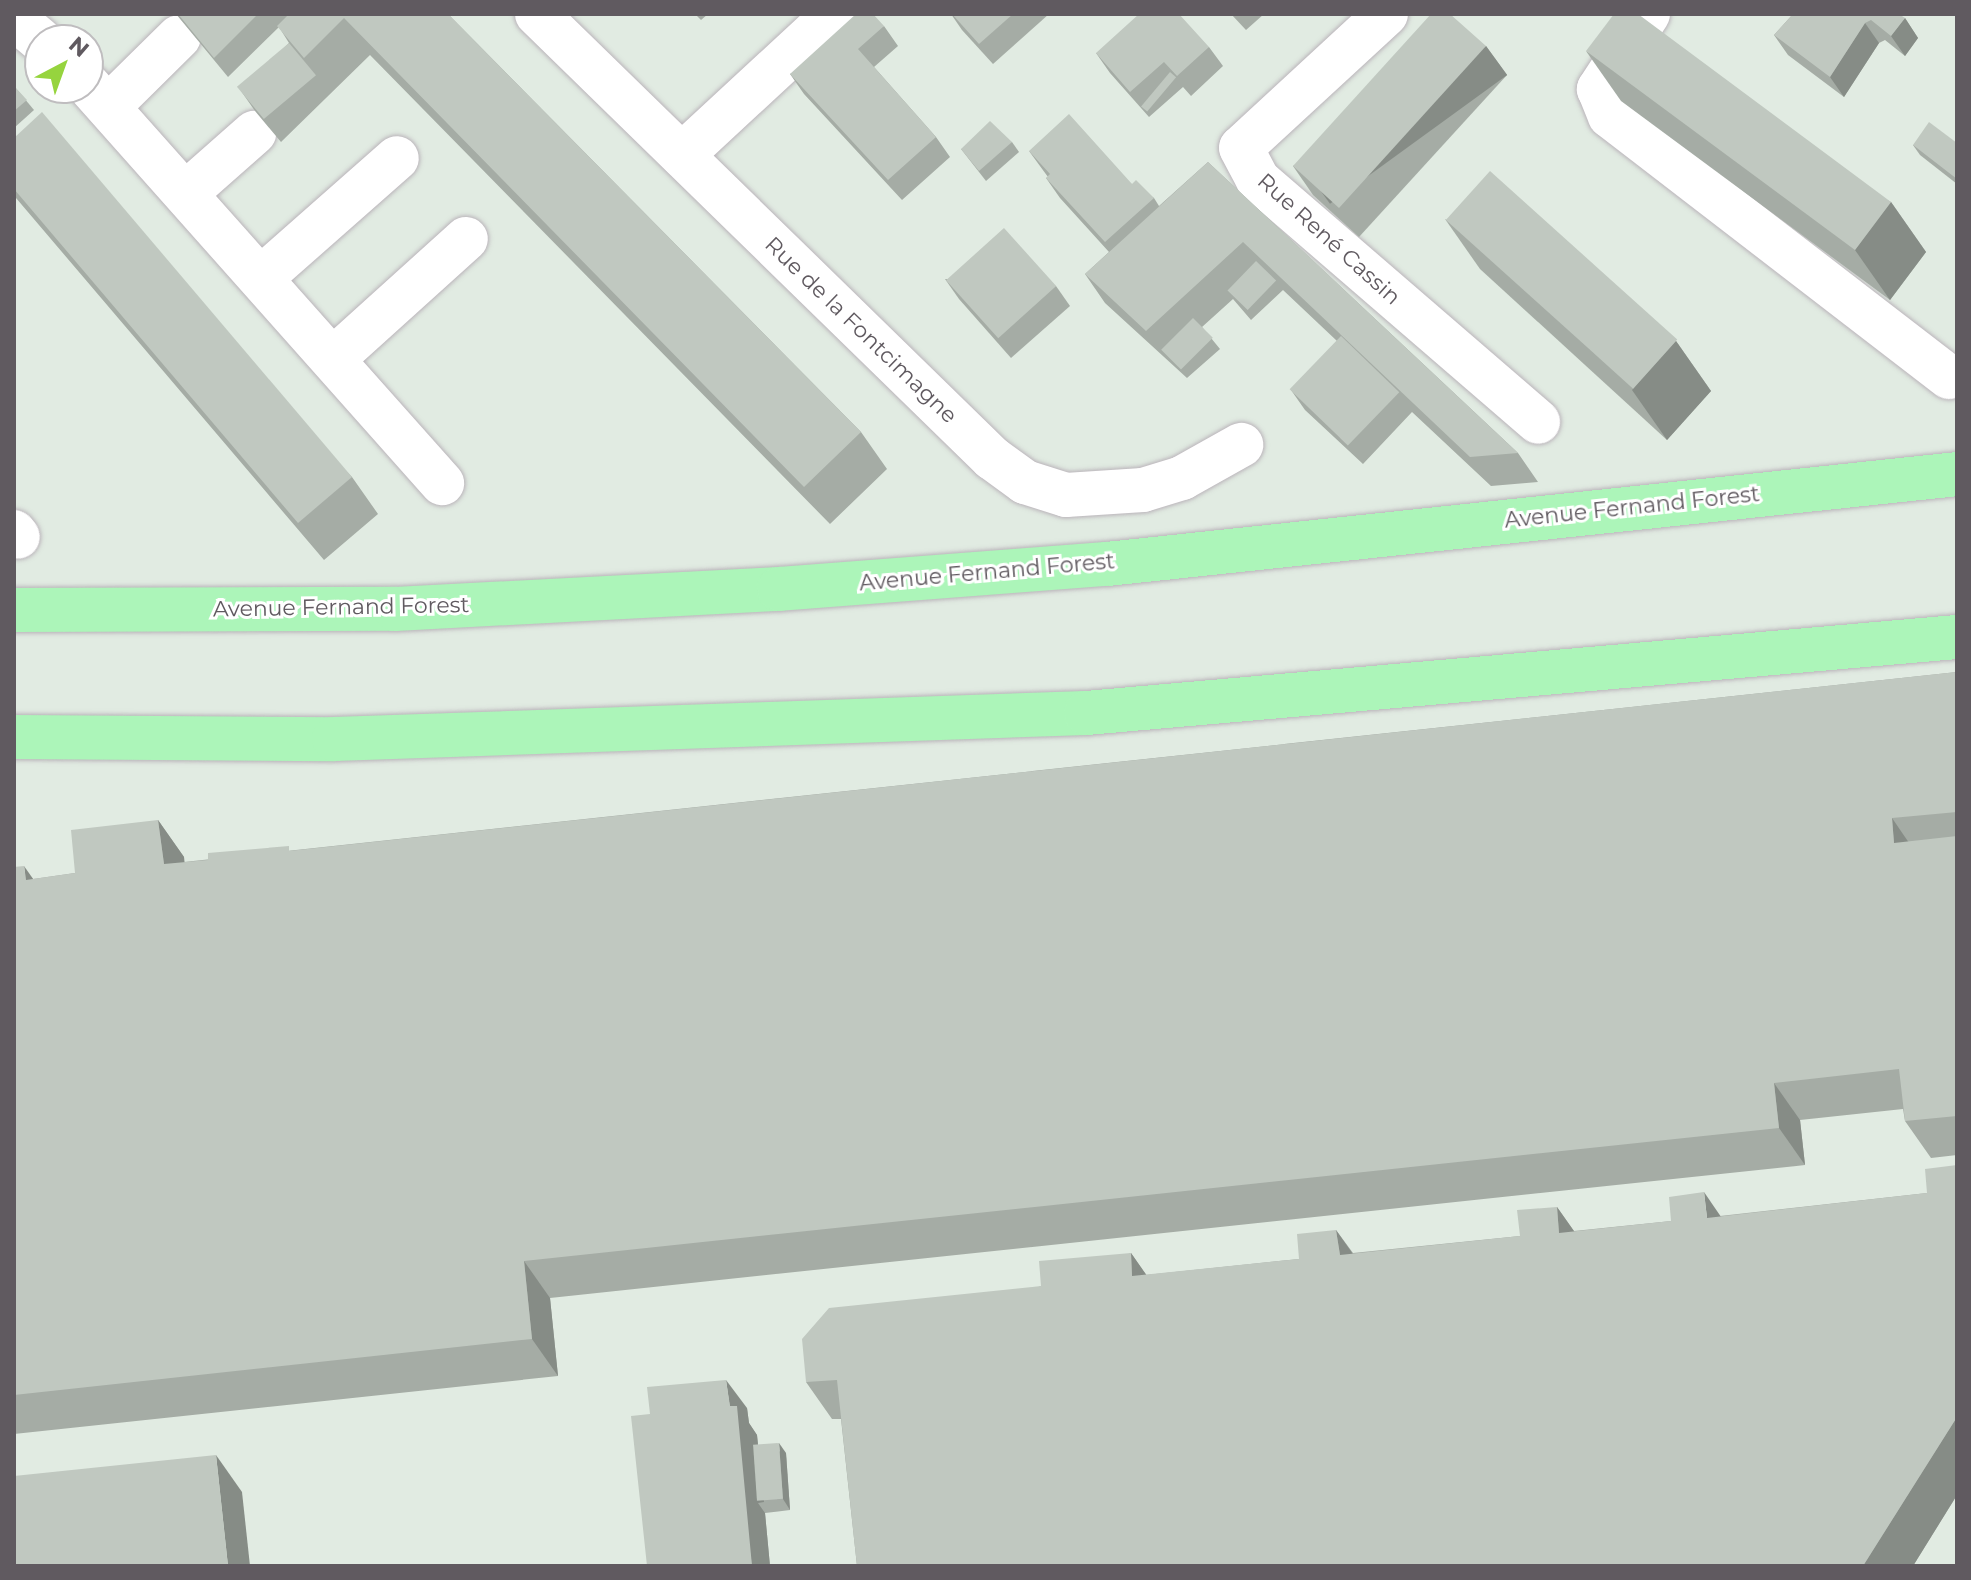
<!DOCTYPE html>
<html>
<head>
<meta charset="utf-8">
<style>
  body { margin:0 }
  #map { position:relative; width:1971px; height:1580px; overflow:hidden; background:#e1ebe2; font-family:Montserrat,sans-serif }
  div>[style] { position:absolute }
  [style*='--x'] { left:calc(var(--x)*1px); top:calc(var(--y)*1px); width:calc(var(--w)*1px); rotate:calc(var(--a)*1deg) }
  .roads { filter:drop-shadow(0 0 2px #bab4ba) drop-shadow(0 0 2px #bab4ba) }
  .minor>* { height:44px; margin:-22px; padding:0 22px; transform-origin:22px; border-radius:22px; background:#fff }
  .major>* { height:44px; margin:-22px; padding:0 22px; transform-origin:22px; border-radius:22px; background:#acf5b9 }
  .wall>* { inset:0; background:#a5aca5 }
  .shaded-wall>* { inset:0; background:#868c86; transform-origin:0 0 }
  .building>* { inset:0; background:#c0c8c0; transform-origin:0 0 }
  span { translate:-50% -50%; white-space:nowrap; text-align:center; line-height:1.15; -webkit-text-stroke:6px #fff; paint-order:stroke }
  .street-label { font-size:22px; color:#605a60 }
  .frame { position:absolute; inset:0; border:16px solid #605a60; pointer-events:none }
  .north { position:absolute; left:24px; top:24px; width:80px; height:80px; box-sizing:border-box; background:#fff; border:2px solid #bfbdbf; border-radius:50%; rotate:41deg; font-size:22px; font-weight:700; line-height:32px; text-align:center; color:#605a60 }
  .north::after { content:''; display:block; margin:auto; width:28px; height:36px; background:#96d43e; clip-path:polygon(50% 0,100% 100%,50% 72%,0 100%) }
</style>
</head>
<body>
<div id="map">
  <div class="roads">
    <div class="minor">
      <div style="--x:537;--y:14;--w:636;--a:44.3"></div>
      <div style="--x:992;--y:458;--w:41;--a:36"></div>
      <div style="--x:1025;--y:482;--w:43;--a:17.6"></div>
      <div style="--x:1066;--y:495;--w:77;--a:-3.7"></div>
      <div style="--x:1143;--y:490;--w:41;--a:-17.1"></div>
      <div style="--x:1182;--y:478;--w:68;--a:-29.2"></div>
      <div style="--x:1386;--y:14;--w:197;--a:137.3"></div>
      <div style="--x:1241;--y:148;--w:36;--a:62"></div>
      <div style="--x:1258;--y:180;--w:370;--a:40.8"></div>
      <div style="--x:1648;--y:14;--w:90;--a:123.2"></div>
      <div style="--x:1599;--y:89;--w:29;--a:68"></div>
      <div style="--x:1610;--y:116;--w:428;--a:37.6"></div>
      <div style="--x:14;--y:18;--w:34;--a:40"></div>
      <div style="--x:88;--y:85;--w:533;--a:48.35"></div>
      <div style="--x:109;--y:106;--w:98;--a:-44.6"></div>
      <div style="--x:682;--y:155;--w:207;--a:-42.8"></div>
      <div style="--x:186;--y:193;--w:91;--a:-41.4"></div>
      <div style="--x:261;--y:278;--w:181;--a:-41.4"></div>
      <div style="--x:333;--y:359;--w:179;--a:-42.1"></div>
      <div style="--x:14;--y:532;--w:6;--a:51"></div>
    </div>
    <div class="major">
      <div style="--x:14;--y:610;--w:381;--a:-0.2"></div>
      <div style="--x:395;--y:609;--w:385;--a:-3"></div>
      <div style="--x:779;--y:589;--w:329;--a:-4.4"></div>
      <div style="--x:1107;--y:564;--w:855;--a:-6.04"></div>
      <div style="--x:14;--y:737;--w:320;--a:0.4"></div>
      <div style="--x:334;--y:739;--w:752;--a:-1.98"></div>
      <div style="--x:1086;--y:713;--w:874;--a:-4.99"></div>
    </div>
  </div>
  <div class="wall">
    <div style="clip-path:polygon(176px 14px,448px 14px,861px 432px,887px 469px,830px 524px,370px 55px,281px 142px,255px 111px,241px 91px,289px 43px,279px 27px,228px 77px)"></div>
    <div style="clip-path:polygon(695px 14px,708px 14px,701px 20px)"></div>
    <div style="clip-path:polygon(951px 14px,1049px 14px,993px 64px,962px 30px)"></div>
    <div style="clip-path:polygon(1231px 14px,1264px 14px,1246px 30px)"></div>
    <div style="clip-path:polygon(1793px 14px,1905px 18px,1918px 38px,1905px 56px,1885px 40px,1879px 43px,1844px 97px,1788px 55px,1774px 35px)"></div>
    <div style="clip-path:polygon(884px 26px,898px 46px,874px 67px,936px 137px,950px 157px,902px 200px,804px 94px,790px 74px)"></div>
    <div style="clip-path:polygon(1486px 46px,1507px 75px,1359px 237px,1313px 195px,1293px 166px)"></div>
    <div style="clip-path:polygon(1209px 47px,1223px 66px,1191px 96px,1183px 87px,1149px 117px,1110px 73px,1096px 53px)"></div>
    <div style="clip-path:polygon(1586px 51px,1891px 202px,1926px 252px,1890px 300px,1621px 101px)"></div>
    <div style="clip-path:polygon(14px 86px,34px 110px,14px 128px)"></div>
    <div style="clip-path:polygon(14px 138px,352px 477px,378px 514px,324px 560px,16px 198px,14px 200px)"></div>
    <div style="clip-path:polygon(1012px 142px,1019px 152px,986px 181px,961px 149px)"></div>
    <div style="clip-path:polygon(1957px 143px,1957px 184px,1920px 155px,1913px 145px)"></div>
    <div style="clip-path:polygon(1029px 151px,1132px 184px,1154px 198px,1159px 206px,1208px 162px,1518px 453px,1538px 482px,1491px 486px,1412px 412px,1363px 464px,1305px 410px,1291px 390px,1337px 341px,1283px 290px,1251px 320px,1233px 299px,1202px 327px,1220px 349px,1187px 378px,1105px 303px,1085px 274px,1109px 252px,1060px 198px,1046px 178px,1048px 177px)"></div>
    <div style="clip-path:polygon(1445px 219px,1676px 341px,1711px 391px,1667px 440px,1480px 269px)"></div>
    <div style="clip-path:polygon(945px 279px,1056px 286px,1070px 306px,1011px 358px,959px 299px)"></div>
    <div style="clip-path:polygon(1957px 672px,1957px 1155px,1931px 1158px,1905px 1121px,1903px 1109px,1800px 1120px,1805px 1165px,550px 1298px,558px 1376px,14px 1434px,14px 867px,33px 879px,75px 873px,158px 820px,184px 857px,184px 862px)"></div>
    <div style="clip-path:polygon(1957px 1165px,1957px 1495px,1913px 1566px,857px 1566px,841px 1419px,832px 1419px,806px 1382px,1041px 1286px,1131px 1253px,1146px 1275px,1299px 1259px,1336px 1230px,1353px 1253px,1520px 1236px,1557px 1207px,1574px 1231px,1720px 1216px,1927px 1193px)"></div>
    <div style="clip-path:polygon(747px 1408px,749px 1423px,757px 1435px,758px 1446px,786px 1453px,790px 1510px,765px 1513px,770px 1566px,647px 1566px)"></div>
  </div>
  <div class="shaded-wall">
    <div style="clip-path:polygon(1905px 18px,1918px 38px,1905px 56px,1891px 36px)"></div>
    <div style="clip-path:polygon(1865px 23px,1879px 43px,1844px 97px,1830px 77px)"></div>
    <div style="left:1486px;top:46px;width:36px;height:219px;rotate:54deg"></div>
    <div style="clip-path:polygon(1891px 202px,1926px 252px,1890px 300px,1855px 250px)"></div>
    <div style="clip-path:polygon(1676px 341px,1711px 391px,1667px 440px,1632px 390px)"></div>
    <div style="clip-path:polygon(1892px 818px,1918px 856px,1894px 843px)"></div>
    <div style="clip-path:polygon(158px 820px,184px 857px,189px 901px,164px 864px)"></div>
    <div style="clip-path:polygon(24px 866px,50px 903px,26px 880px)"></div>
    <div style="clip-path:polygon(1774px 1083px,1800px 1120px,1805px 1165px,1779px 1128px)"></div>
    <div style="clip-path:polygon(1704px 1192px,1730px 1230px,1707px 1218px)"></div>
    <div style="clip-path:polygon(1557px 1207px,1583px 1244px,1559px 1233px)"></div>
    <div style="clip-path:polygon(1336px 1230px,1362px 1267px,1340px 1255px)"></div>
    <div style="clip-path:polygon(1131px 1253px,1157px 1290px,1132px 1276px)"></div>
    <div style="clip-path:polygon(524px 1261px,550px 1298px,558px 1376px,532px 1339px)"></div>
    <div style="clip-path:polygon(726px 1380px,747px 1408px,749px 1423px,757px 1435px,764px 1502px,758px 1503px,765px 1513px,770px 1566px,752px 1566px)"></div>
    <div style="clip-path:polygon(1957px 1417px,1957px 1495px,1913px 1566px,1863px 1566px)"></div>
    <div style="clip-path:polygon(779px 1443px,786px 1453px,790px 1510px,783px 1499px)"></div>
    <div style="clip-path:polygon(216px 1455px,242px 1492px,250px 1566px,228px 1566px)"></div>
  </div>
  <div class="building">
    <div style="clip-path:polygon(178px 14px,258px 14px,214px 58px)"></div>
    <div style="clip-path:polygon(289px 14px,448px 14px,861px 432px,804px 487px,344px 18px,304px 58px,277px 26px)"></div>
    <div style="clip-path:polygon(856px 14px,873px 14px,884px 26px,858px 49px,936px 137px,888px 180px,790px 74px)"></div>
    <div style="clip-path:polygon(952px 14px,1013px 14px,979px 44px)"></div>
    <div style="clip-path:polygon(1139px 14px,1179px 14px,1209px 47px,1177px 76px,1164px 62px,1130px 92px,1096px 53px)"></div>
    <div style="clip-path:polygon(1431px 14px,1450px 14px,1486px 46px,1339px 208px,1293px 166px)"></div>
    <div style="clip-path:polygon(1614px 14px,1638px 14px,1891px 202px,1855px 250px,1586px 51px)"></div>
    <div style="clip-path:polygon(1793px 14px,1899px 14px,1905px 18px,1891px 36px,1871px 20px,1865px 23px,1830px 77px,1774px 35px)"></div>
    <div style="left:289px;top:43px;width:42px;height:68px;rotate:50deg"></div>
    <div style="left:1170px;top:72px;width:8px;height:45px;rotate:40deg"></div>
    <div style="clip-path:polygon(14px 86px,27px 100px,14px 111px)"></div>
    <div style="clip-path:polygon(42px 112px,352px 477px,298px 523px,14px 189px,14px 138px)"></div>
    <div style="clip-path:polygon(1069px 114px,1132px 184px,1136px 180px,1154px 198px,1105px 242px,1046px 178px,1050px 174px,1029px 151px)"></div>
    <div style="clip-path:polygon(990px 121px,1012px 142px,979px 171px,961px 149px)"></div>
    <div style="clip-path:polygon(1929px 122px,1957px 143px,1957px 179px,1913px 145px)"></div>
    <div style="clip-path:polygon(1208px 162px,1518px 453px,1470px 457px,1243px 242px,1146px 331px,1085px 274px)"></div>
    <div style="left:1490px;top:171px;width:252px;height:66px;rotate:42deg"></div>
    <div style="left:1004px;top:228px;width:78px;height:78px;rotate:48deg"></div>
    <div style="left:1256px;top:261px;width:28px;height:41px;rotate:44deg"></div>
    <div style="left:1193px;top:318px;width:28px;height:45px;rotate:45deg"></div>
    <div style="left:1341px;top:336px;width:81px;height:74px;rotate:44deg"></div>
    <div style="clip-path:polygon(1957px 672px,1957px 812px,1892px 818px,1894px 843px,1957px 836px,1957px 1116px,1905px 1121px,1899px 1069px,1774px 1083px,1779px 1128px,524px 1261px,532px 1339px,14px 1395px,14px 867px,24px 866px,26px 880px,75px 873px,71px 830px,158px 820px,164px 864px,208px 860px,208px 853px,289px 846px,289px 851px)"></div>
    <div style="clip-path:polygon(1957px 1165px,1957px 1417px,1863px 1566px,857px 1566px,837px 1380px,806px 1382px,802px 1339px,829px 1308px,1041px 1286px,1039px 1261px,1131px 1253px,1132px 1276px,1299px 1259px,1297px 1234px,1336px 1230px,1340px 1255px,1520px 1236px,1517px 1210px,1557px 1207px,1559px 1233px,1671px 1221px,1669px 1197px,1704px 1192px,1707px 1218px,1927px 1193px,1925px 1169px)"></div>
    <div style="clip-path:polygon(726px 1380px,730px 1406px,737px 1406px,752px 1566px,647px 1566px,631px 1416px,650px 1414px,647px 1387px)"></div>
    <div style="left:779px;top:1443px;width:56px;height:26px;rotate:86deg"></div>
    <div style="clip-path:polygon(216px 1455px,228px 1566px,14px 1566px,14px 1476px)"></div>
  </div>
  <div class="street-label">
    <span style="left:1329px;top:239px;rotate:42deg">Rue René Cassin</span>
    <span style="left:861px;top:330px;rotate:44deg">Rue de la Fontcimagne</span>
    <span style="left:1632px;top:507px;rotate:-6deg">Avenue Fernand Forest</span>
    <span style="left:987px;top:572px;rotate:-5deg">Avenue Fernand Forest</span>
    <span style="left:341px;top:607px;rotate:-1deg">Avenue Fernand Forest</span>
  </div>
  <div class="frame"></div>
  <div class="north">N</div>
</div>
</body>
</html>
